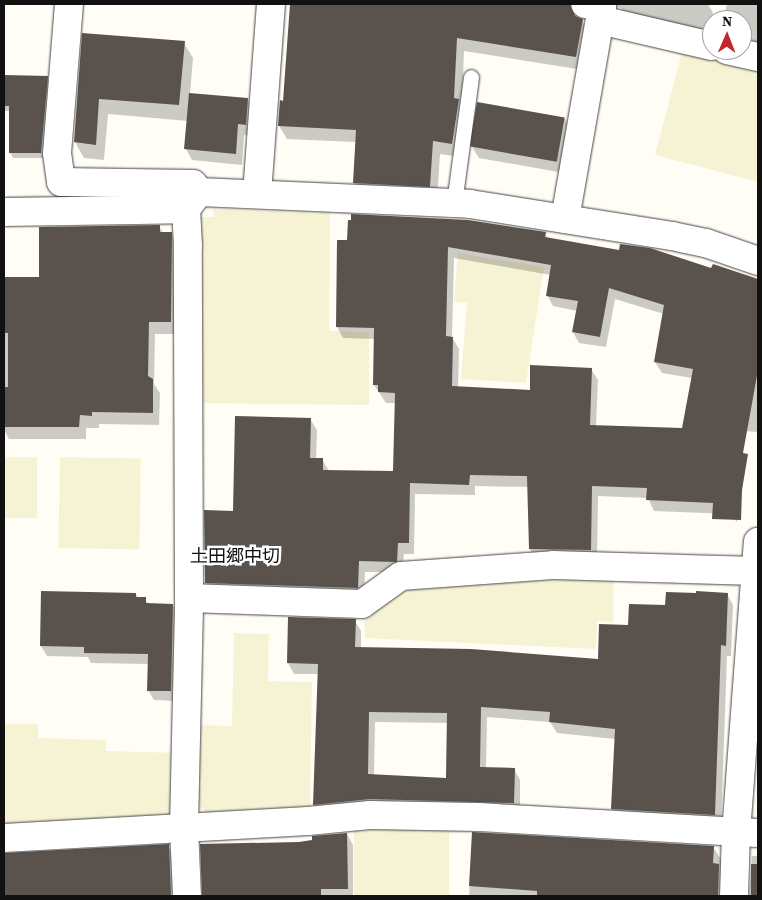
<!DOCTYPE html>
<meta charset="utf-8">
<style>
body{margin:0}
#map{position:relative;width:762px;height:900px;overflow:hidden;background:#fffdf5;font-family:"Source Serif 4","Noto Sans JP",serif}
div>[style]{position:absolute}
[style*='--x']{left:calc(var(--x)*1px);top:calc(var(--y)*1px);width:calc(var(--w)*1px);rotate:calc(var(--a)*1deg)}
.farmland>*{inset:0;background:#f6f3d4;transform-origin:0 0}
.shadow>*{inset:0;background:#0003}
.building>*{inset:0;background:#5a524d;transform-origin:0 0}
.roads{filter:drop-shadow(0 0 1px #444) drop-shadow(0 0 1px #444)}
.service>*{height:15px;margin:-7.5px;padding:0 7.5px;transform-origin:7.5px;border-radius:7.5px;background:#fff}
.minor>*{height:28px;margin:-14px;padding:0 14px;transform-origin:14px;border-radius:14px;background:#fff}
span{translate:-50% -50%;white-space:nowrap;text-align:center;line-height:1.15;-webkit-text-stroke:5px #fff;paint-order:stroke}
.quarter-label{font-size:18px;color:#111}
.frame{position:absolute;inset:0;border:5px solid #111;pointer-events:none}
.north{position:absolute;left:702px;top:10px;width:50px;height:50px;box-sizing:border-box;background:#fff;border:1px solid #a0a0a0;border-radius:50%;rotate:1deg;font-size:14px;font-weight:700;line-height:20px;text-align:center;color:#111}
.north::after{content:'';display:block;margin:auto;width:18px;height:22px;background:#c4262e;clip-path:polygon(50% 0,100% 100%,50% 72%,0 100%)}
</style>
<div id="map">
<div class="farmland">
<i style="clip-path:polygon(683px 48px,758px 66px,758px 182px,655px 155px)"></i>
<i style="clip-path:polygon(213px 209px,330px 213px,329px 331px,369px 332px,369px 405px,201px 403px,201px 217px,214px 217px)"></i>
<i style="clip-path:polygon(458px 253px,544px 267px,526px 383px,461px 379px,467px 303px,454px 302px)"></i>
<i style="left:4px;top:457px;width:33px;height:61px"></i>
<i style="left:60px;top:457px;width:81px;height:91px;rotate:1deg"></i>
<i style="clip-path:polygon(614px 577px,613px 622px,597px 621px,596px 649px,365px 638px,364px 612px,405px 584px)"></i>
<i style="clip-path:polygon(234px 633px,269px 634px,268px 681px,312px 682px,310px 810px,206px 812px,197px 804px,198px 725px,232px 726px)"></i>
<i style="clip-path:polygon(4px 724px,38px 724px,38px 738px,106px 740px,106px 751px,179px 753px,177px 811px,169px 820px,4px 827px)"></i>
<i style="left:354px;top:827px;width:95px;height:68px"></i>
</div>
<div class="shadow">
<i style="clip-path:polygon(291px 4px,494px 4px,506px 17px,510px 4px,586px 4px,581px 7px,577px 18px,582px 20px,589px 34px,583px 70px,464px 51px,460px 157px,440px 154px,437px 200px,362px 196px,354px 183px,356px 142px,287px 139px,279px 126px,284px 102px)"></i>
<i style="clip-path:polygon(604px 4px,708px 4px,713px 13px,708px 36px,626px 18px,621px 8px)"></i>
<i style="clip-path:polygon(727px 4px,758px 4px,758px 52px,742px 49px,742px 20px,723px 20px)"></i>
<i style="clip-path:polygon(83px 35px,184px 43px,193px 58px,190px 94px,248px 99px,254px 110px,252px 135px,244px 135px,242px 165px,192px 160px,186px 149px,188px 121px,108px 114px,104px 160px,84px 158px,75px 142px)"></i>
<i style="clip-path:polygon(4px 76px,47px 77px,50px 83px,44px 158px,13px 158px,10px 152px,11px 111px,4px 111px)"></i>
<i style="clip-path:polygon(565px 119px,571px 130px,564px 173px,479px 158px,472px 147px)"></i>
<i style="clip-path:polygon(159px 226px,163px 233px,171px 233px,178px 246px,178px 334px,155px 334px,154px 384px,160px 393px,159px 425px,99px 424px,99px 428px,86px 428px,86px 439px,9px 439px,4px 430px,4px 278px,40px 278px)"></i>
<i style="clip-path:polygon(evenodd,545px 233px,548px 239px,712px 270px,714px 266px,758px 280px,758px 432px,741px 431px,737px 522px,729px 514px,654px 511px,648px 498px,598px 496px,597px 561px,536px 560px,530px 549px,529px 487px,475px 486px,475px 495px,415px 494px,414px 554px,404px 554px,402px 572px,365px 572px,364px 598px,212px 594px,206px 583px,234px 512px,310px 419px,317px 430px,316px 459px,322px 459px,329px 471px,395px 472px,396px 403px,386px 403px,374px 385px,375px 339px,343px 338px,337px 327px,338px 241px,545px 233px,454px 258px,551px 275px,547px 295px,553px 306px,577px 311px,573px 332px,579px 343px,606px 347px,615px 299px,664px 314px,655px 362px,662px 373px,692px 378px,683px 430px,596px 426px,598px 380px,591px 369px,531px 391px,458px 388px,459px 349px,452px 337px,454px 258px)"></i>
<i style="clip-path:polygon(136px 594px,138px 599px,145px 599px,149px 605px,173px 605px,178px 615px,177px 701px,154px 700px,148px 690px,149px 664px,91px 663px,88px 657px,47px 656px,41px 646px)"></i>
<i style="clip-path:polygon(evenodd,727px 594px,733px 605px,731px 656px,727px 656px,721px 825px,618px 819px,612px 809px,615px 739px,557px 733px,550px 722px,487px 717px,486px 768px,514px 769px,520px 780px,520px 814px,320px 815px,314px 804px,319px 674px,294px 674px,288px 663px,355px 621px,361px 631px,361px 649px,599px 660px,630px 627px,666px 606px,727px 594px,375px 722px,449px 723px,448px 779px,374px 775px,375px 722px)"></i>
<i style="clip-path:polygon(347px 834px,353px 845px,353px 896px,204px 896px,202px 845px,299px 843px)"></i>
<i style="clip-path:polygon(473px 834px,713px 847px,726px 867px,727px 896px,469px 896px)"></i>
<i style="clip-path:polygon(168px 846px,174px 856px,176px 896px,4px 896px,4px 854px)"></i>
<i style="clip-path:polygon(752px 856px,758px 856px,758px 896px,749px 896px)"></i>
</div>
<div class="building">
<i style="clip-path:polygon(290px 4px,570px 4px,575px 16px,583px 19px,576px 57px,457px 38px,454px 98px,459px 99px,452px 144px,433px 141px,430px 187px,353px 183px,356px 130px,278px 126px,280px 100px,283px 101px)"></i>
<i style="clip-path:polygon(82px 33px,185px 41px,179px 105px,99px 99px,96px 145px,74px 142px)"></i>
<i style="clip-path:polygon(4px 75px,48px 76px,41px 153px,9px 153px,9px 106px,4px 106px)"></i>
<i style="clip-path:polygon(189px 93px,248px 98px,246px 125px,238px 124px,236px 154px,184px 149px)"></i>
<i style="left:477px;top:102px;width:89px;height:45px;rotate:10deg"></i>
<i style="clip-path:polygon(evenodd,351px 214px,468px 220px,546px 232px,545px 237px,619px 250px,620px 244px,650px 248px,711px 268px,713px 264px,758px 279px,758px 370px,743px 453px,748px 454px,742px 490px,741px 520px,712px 519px,713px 503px,646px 500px,647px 488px,592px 486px,591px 550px,529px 549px,527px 476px,470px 475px,469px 485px,410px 483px,409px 543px,398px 543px,397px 562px,359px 561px,358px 588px,205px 583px,204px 510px,233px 511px,235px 416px,311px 418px,310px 458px,323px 458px,323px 470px,393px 471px,395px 393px,378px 392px,378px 385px,373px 385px,374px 328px,336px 327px,337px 240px,347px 240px,348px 220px,351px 220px,351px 214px,448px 247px,551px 265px,546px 296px,578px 301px,572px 332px,600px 337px,609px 288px,664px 305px,654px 362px,693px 369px,682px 428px,590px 425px,592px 368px,530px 365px,530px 390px,452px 386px,453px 337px,446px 336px,448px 247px)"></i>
<i style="clip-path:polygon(160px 225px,160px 232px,172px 232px,171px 322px,149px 322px,148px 376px,153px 379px,153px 413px,92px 412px,92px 416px,80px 415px,79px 427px,4px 427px,4px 387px,8px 387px,8px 333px,4px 333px,4px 277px,39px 277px,39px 227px)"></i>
<i style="clip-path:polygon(41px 591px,136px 593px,136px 597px,146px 597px,146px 603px,173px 604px,171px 691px,147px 691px,148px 654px,84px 653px,84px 647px,40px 646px)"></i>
<i style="clip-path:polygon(evenodd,696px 591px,728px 593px,726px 646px,721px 645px,715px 815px,611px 809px,615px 729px,549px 722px,550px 712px,481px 707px,480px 767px,515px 768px,514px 803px,370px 799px,313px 805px,318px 664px,287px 663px,288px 617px,356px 619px,355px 647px,471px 649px,598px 659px,599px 624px,628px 625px,629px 604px,665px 605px,666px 592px,696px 593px,696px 591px,369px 712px,447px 713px,446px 778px,368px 774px,369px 712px)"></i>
<i style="clip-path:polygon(472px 832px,714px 846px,713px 863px,719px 864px,718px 896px,537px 896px,537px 891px,469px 886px)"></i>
<i style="clip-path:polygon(347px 833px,348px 889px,321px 889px,321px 895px,202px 896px,200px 844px,299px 842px,312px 840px,312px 836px)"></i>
<i style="clip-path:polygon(169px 844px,171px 896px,4px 896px,4px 853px)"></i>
<i style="left:751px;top:864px;width:7px;height:32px"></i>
</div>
<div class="roads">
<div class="service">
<i style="--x:454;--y:203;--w:127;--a:-82.3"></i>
</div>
<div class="minor">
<i style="--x:69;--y:4;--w:149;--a:94.6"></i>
<i style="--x:57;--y:153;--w:29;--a:82"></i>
<i style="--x:61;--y:182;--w:132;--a:0.9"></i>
<i style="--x:193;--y:184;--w:10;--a:53"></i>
<i style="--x:600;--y:20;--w:115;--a:13.1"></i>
<i style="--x:727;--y:50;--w:32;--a:13"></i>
<i style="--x:257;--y:194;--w:191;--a:-85.8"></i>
<i style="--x:4;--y:212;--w:182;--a:-0.9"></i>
<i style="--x:565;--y:219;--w:215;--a:-80.1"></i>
<i style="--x:602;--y:7;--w:17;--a:-170"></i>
<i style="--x:189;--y:598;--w:173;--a:2"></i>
<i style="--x:362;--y:604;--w:48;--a:-35.7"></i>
<i style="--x:401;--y:576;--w:152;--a:-4.1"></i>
<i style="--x:553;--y:565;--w:205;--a:1.7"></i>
<i style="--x:4;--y:838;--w:304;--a:-3.2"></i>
<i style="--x:308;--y:821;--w:62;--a:-5.5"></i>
<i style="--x:370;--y:815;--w:109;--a:1.1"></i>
<i style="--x:479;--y:817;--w:279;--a:3.3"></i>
<i style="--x:187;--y:896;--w:69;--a:-92.5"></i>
<i style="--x:184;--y:827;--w:229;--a:-88.7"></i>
<i style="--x:189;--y:598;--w:352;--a:-90.2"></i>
<i style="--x:188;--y:246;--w:37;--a:-93"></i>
<i style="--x:186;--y:209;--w:21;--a:-53"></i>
<i style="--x:199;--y:192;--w:271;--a:2.5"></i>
<i style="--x:470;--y:204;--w:205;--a:9"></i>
<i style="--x:672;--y:236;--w:35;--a:12"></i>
<i style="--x:706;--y:243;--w:55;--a:19.1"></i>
<i style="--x:734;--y:896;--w:63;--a:-88.2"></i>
<i style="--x:736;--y:833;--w:292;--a:-85.7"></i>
</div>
</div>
<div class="quarter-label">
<span style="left:235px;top:556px">土田郷中切</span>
</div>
<div class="frame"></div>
<div class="north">N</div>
</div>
